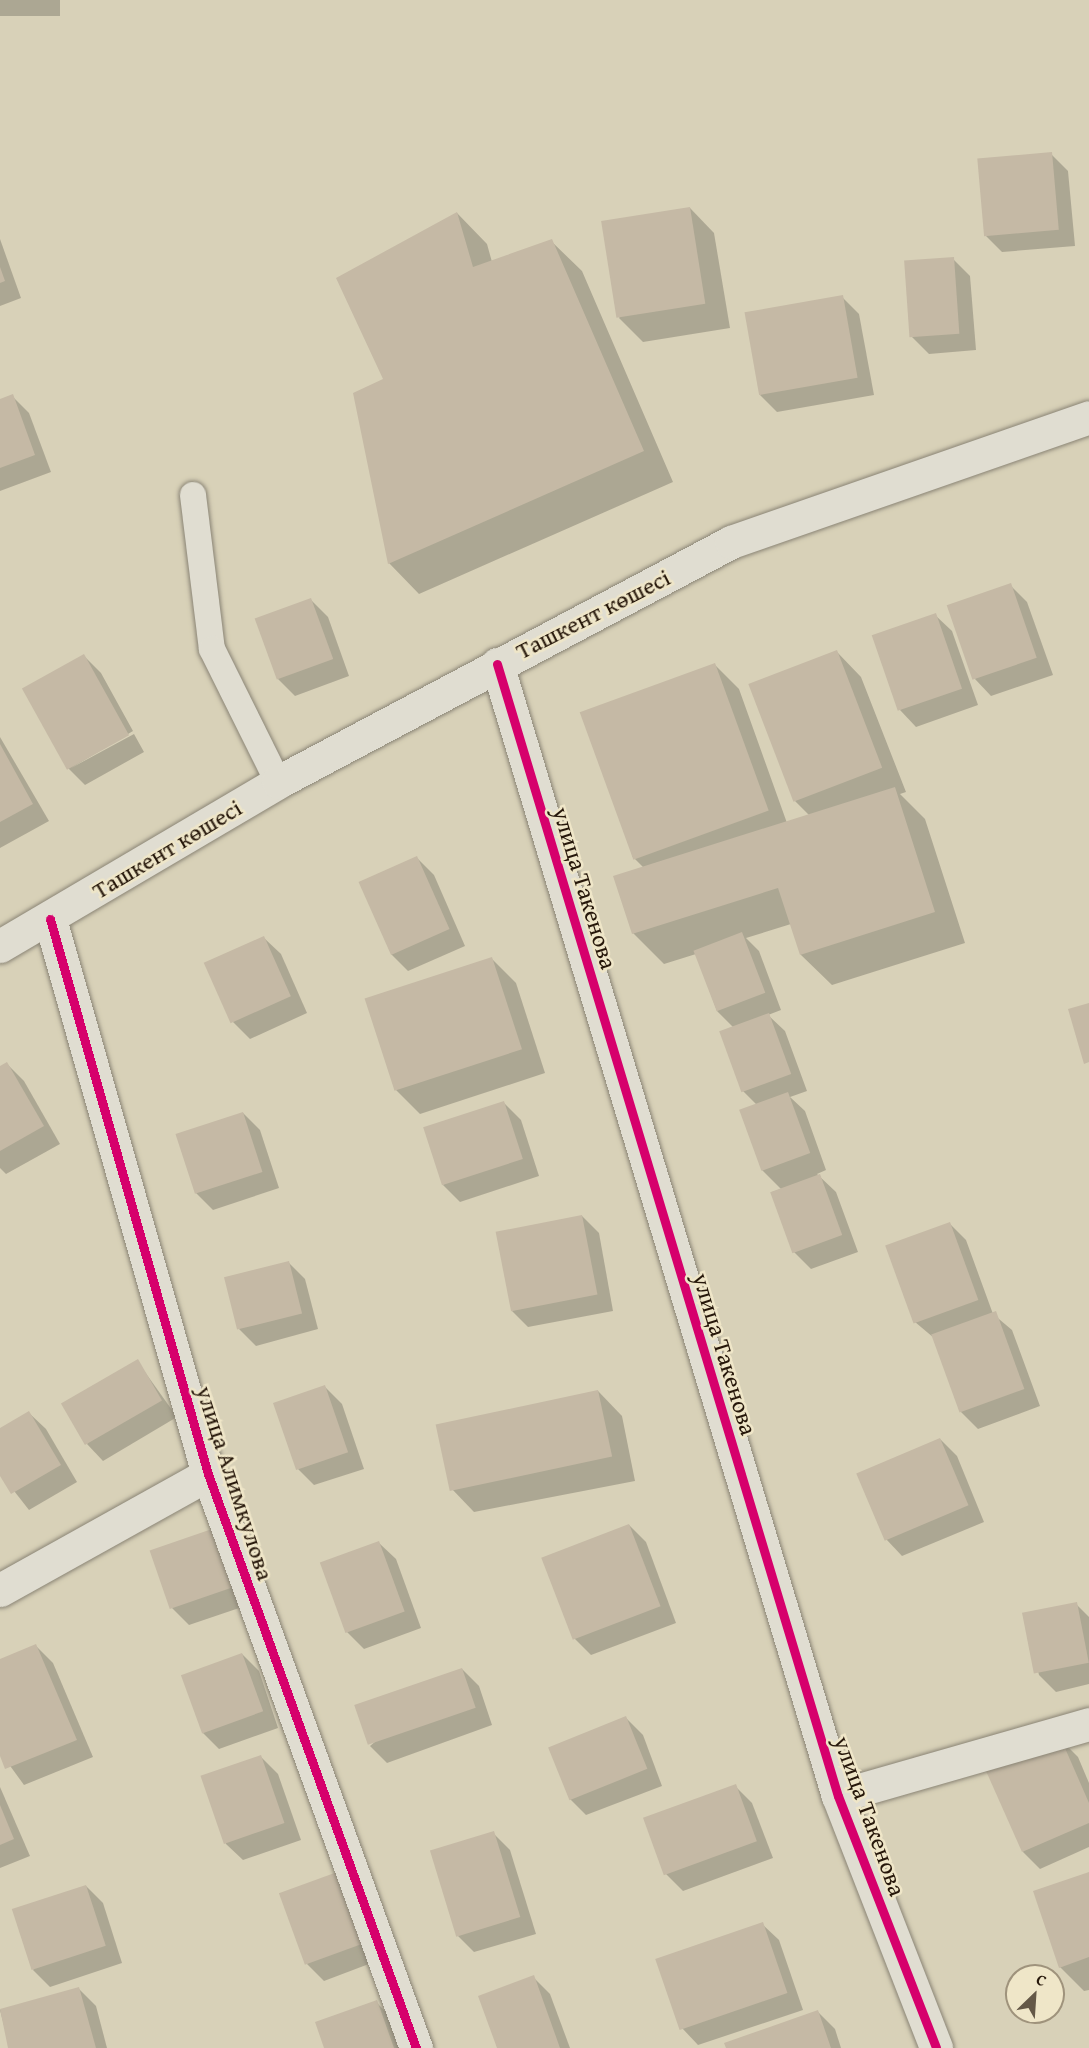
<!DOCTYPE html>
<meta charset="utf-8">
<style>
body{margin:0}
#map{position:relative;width:1089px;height:2048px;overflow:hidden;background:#d8d1b8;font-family:"Gentium Book Plus",serif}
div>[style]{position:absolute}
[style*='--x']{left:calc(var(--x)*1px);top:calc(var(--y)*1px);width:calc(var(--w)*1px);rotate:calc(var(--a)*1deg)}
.shadow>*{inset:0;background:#0003;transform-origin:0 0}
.building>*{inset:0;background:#c5b9a5;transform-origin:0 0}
.roads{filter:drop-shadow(0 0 2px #8a8475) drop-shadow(0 0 2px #8a8475)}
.lane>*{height:26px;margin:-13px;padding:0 13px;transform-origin:13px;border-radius:13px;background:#e0ddd1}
.street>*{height:33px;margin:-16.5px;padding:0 16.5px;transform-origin:16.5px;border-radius:16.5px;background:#e0ddd1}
.secondary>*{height:33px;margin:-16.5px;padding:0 16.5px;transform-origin:16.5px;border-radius:16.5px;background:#e0ddd1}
.cycleway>*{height:9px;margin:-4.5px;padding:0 4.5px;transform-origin:4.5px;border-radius:4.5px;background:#d6006c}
span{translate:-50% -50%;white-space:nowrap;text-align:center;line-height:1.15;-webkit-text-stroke:5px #efe6c8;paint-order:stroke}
.street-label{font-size:24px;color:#26170a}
.north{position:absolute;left:1005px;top:1964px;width:60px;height:60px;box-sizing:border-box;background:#efe6c8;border:2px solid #9f937c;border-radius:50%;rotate:25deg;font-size:16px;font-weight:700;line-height:24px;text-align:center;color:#26170a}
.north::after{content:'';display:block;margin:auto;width:21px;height:27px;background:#645847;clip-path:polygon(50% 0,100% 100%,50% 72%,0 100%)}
</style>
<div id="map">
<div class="shadow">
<i style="left:0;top:0;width:60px;height:16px"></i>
<i style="clip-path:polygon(1051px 154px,1068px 171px,1075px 246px,1002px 252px,985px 235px)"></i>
<i style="clip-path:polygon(690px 208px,714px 233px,730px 328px,643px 342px,619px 318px)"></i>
<i style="clip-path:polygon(457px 213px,487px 244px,492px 262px,551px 241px,582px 271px,673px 482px,419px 594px,389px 563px,384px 380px)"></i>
<i style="clip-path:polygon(0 239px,21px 298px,0 306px)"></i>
<i style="clip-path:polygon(953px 259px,970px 276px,976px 350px,929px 354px,912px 337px)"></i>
<i style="clip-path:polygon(842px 297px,859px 314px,874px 395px,777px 412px,760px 395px)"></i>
<i style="clip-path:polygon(12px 396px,29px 413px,51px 472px,0 491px,0 400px)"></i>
<i style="clip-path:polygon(1010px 585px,1027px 602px,1053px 675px,991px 696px,975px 679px)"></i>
<i style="clip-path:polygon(311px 600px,328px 617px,349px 676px,295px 696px,278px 679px,257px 619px)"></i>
<i style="clip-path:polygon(935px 615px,952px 631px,978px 705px,916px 727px,900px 710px)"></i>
<i style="clip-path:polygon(837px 652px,861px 677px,906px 792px,900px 794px,925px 819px,965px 943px,832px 985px,801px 955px,791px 924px,746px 938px,759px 951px,781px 1010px,768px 1015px,785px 1031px,807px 1091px,790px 1097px,805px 1111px,826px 1170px,817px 1174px,836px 1192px,858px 1252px,811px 1269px,794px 1252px,772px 1192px,781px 1189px,762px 1170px,757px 1105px,743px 1091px,733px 1027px,717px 1011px,696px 954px,664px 964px,633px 933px,644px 868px,632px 856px,715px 665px,739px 689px,787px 823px,810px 816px,795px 801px)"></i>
<i style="clip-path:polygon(84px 656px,101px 673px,133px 731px,71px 768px,134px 734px,144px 752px,85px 785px,68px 768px)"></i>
<i style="clip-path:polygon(0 737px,49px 821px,0 848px)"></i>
<i style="clip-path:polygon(417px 858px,434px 875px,465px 946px,408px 971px,391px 954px)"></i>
<i style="clip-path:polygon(264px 938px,281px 954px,307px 1013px,250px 1039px,233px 1022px)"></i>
<i style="clip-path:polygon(491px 958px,516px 983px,545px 1073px,420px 1114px,395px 1089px)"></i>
<i style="clip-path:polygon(7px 1064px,24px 1081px,60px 1144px,6px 1174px,0 1168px,0 1067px)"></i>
<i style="clip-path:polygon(504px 1103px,521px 1120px,539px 1176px,460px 1202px,443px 1185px)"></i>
<i style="clip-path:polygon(243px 1113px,260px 1130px,279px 1188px,213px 1210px,196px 1193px)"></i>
<i style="clip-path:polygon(582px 1216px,599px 1233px,613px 1311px,528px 1327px,511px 1310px)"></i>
<i style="clip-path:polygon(949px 1223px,966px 1240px,993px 1314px,1012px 1330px,1040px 1406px,978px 1429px,961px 1412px,934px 1338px,915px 1322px)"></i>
<i style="clip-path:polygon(288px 1262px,305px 1279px,318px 1329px,256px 1346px,239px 1329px)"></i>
<i style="clip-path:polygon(137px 1361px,177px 1417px,103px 1461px,87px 1444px)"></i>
<i style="clip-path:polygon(325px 1387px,342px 1404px,364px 1469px,314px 1485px,297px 1468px)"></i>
<i style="clip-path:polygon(598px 1391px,622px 1416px,635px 1481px,474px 1512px,450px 1487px)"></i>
<i style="clip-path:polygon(29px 1413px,46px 1429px,77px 1482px,29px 1510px,0 1473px,0 1430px)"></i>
<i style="clip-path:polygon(940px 1439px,957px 1456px,984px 1522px,902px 1556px,886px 1539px)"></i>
<i style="clip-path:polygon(629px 1525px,646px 1542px,676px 1623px,591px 1655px,574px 1638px)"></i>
<i style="clip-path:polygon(211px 1531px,248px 1605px,189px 1625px,172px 1608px)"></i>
<i style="clip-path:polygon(379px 1543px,396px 1559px,421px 1628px,364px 1649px,347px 1632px)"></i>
<i style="clip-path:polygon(1076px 1604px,1089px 1617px,1089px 1684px,1056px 1692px,1039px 1675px,1024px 1616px)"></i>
<i style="clip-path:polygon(36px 1646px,53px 1663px,93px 1757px,24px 1785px,0 1752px,0 1661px)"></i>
<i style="clip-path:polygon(242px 1654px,259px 1671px,278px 1728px,219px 1749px,202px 1732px)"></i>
<i style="clip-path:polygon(462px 1669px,479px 1686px,492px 1725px,387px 1763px,370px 1746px)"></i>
<i style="clip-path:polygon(626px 1718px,643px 1735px,662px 1786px,586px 1815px,569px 1798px)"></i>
<i style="clip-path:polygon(1061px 1740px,1078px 1757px,1089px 1783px,1089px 1847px,1040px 1869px,1023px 1852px)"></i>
<i style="clip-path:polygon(261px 1757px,278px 1774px,301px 1840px,243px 1860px,226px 1844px,203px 1777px)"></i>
<i style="clip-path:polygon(735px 1786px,752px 1803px,773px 1858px,683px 1891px,666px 1874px)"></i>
<i style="clip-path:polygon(0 1787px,30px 1856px,0 1868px)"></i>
<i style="clip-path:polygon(493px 1833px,510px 1850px,536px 1934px,474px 1952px,457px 1935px)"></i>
<i style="clip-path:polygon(339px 1872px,382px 1959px,324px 1981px,307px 1964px)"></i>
<i style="clip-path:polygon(1089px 1873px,1089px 1990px,1084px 1991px,1060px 1967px)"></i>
<i style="clip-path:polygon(86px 1886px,103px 1903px,122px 1963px,50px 1987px,33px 1970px)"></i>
<i style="clip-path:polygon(762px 1924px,779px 1940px,803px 2010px,698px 2045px,682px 2028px)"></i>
<i style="clip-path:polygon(533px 1977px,550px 1994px,570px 2048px,498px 2048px)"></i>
<i style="clip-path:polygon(79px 1989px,96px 2006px,107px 2048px,10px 2048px,0 2010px)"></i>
<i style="clip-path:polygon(376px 2002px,393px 2019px,404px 2048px,326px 2048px)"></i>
<i style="clip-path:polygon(818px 2012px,835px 2029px,841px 2048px,728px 2048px)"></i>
</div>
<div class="building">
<i style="left:1052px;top:152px;width:78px;height:75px;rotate:85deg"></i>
<i style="left:690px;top:207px;width:98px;height:90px;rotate:81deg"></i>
<i style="clip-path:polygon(457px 212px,473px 267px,552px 239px,644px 451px,388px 564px,353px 393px,383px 379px,336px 278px)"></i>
<i style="left:954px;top:257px;width:77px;height:50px;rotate:86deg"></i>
<i style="clip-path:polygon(0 267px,5px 281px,0 283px)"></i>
<i style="left:843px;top:295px;width:84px;height:100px;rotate:80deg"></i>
<i style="clip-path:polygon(13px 394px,35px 455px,0 468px,0 399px)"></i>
<i style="left:1011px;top:583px;width:79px;height:68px;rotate:71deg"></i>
<i style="left:311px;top:598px;width:65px;height:60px;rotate:70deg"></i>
<i style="left:936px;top:613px;width:80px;height:68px;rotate:71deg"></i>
<i style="left:837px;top:650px;width:126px;height:95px;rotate:69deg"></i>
<i style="left:84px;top:654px;width:93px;height:71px;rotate:61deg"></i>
<i style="left:715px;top:663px;width:157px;height:144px;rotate:70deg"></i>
<i style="clip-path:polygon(0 744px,33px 804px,0 822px)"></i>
<i style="clip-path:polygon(895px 787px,935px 912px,800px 955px,778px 888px,632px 934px,613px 876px)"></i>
<i style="left:417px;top:856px;width:80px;height:64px;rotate:66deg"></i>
<i style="left:742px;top:932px;width:65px;height:52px;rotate:69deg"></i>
<i style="left:264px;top:936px;width:66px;height:66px;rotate:66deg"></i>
<i style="left:492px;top:957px;width:97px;height:134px;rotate:72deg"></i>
<i style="clip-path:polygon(1089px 1003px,1089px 1062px,1084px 1064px,1068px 1009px)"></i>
<i style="left:769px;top:1013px;width:65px;height:53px;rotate:70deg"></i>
<i style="clip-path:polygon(7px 1062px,44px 1126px,0 1151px,0 1066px)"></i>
<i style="left:788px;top:1092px;width:65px;height:52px;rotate:70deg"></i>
<i style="left:504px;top:1101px;width:61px;height:85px;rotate:72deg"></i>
<i style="left:243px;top:1112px;width:63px;height:71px;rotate:72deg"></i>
<i style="left:820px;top:1174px;width:65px;height:53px;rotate:70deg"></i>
<i style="left:582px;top:1215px;width:81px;height:88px;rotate:79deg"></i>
<i style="left:950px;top:1222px;width:83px;height:69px;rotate:70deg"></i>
<i style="left:289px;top:1261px;width:54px;height:67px;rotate:76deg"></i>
<i style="left:996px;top:1311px;width:83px;height:69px;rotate:70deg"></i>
<i style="left:138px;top:1359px;width:48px;height:89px;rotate:60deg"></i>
<i style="left:325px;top:1385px;width:71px;height:55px;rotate:71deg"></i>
<i style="left:598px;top:1390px;width:68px;height:166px;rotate:78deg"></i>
<i style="clip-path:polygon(29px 1411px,61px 1465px,11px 1494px,0 1476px,0 1428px)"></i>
<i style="left:940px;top:1438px;width:73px;height:91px;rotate:67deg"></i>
<i style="left:629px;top:1524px;width:88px;height:94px;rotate:69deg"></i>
<i style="left:212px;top:1529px;width:62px;height:66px;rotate:71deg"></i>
<i style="left:379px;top:1541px;width:75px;height:63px;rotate:70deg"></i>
<i style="left:1077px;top:1602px;width:62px;height:56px;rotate:79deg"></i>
<i style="clip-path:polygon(36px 1644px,77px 1740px,5px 1769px,0 1756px,0 1659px)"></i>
<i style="left:242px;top:1653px;width:62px;height:65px;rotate:70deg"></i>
<i style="left:462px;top:1668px;width:42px;height:114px;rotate:71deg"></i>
<i style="left:626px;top:1716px;width:57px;height:84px;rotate:68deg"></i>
<i style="clip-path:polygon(1061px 1739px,1089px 1803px,1089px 1823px,1022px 1852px,986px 1771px)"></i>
<i style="left:261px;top:1755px;width:72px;height:64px;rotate:71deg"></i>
<i style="left:736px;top:1784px;width:61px;height:99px;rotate:70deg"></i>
<i style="clip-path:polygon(0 1805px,14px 1839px,0 1845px)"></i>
<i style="left:494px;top:1831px;width:90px;height:67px;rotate:73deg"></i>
<i style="left:340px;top:1871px;width:76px;height:65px;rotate:70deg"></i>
<i style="clip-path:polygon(1089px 1872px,1089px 1957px,1059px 1968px,1033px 1891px)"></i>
<i style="left:86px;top:1885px;width:64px;height:78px;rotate:72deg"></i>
<i style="left:763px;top:1922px;width:75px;height:114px;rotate:71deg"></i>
<i style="clip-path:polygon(534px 1975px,560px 2048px,497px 2048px,478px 1996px)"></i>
<i style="clip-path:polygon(79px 1987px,96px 2048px,8px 2048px,0 2009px)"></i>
<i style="clip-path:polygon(377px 2000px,394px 2048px,324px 2048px,315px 2022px)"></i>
<i style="clip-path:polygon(818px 2010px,831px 2048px,726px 2048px,724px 2043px)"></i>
</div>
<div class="roads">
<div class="lane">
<i style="--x:193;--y:495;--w:155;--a:83"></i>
<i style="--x:212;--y:649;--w:148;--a:63.6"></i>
</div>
<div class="street">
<i style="--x:497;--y:664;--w:1182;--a:73.24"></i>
<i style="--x:838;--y:1796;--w:270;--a:68.7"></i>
<i style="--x:50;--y:919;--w:577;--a:74.11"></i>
<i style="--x:208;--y:1474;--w:611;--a:70.08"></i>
<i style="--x:0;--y:1590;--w:238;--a:-29.1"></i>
<i style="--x:838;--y:1796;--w:261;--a:-16"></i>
</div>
<div class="secondary">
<i style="--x:0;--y:946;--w:323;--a:-30.5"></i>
<i style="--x:278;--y:782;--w:513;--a:-27.91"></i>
<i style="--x:731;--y:542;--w:379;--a:-19.2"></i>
</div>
</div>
<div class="cycleway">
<i style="--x:497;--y:664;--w:1182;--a:73.24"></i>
<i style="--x:838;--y:1796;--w:270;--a:68.7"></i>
<i style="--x:50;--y:919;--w:577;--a:74.11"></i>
<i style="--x:208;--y:1474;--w:611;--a:70.08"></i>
</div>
<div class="street-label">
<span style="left:593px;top:614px;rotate:-27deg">Ташкент көшесі</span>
<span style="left:167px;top:849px;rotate:-31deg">Ташкент көшесі</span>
<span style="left:585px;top:888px;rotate:73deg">улица Такенова</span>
<span style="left:725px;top:1354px;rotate:73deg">улица Такенова</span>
<span style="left:235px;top:1483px;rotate:72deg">улица Алимкулова</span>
<span style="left:870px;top:1816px;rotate:70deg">улица Такенова</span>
</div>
<div class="north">С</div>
</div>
